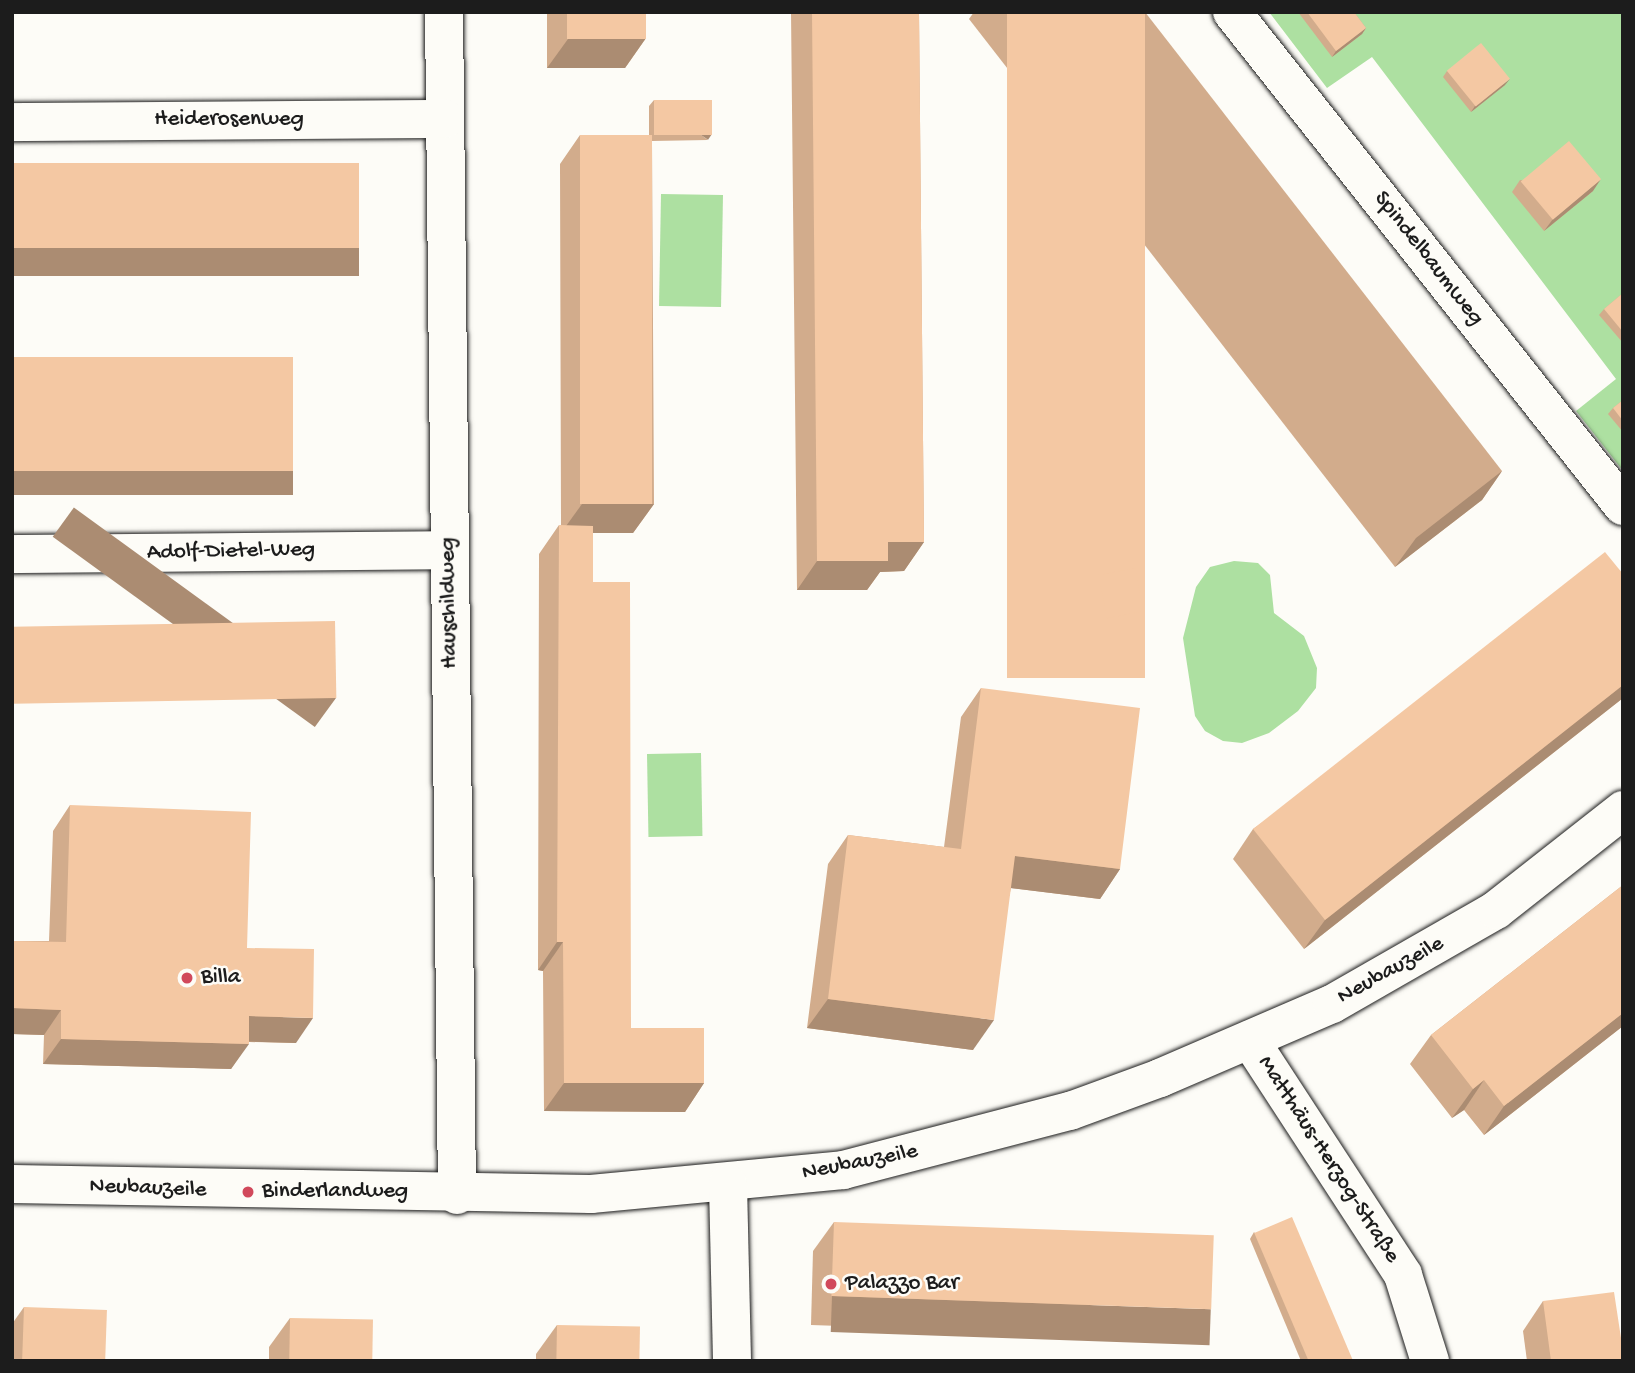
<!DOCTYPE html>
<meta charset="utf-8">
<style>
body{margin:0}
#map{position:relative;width:1635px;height:1373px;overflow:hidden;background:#fdfcf7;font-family:"Gochi Hand",sans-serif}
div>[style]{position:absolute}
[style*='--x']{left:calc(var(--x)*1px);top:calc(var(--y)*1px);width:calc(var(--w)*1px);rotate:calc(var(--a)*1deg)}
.green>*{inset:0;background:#ade0a1;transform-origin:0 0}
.roads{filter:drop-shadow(0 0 2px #1c1c1c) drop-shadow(0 0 2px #1c1c1c)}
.minor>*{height:38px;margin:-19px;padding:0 19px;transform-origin:19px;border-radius:19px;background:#fdfcf7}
.wall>*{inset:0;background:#d2ac8c}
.shaded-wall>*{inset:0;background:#ab8c72;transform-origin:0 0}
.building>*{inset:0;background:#f4c8a3;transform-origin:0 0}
.dots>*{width:19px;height:19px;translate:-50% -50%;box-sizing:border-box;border:4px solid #fdfcf7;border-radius:50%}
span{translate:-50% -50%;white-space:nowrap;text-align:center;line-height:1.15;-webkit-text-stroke:5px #fdfcf7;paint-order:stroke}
.street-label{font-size:23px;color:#1c1c1c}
.poi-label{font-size:23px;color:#1c1c1c}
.left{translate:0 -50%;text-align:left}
.frame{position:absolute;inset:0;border:14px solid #1c1c1c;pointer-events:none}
</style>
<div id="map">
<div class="green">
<i style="clip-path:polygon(1269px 12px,1623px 12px,1623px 471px,1576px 411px,1616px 379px,1372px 57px,1327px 88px)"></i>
<i style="left:661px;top:194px;width:62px;height:112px;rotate:1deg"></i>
<i style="clip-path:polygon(1234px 561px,1258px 563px,1270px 575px,1274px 613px,1304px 636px,1317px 668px,1316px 688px,1298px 711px,1269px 733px,1242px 743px,1223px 741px,1205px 731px,1195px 716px,1183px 638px,1196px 587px,1210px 567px)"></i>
<i style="left:701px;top:753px;width:83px;height:54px;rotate:89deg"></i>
</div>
<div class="roads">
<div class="minor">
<i style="--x:444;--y:12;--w:1183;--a:89.37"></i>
<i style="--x:1232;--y:12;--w:630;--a:51.64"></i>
<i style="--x:12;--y:122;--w:433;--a:-0.4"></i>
<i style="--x:12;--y:554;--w:438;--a:-0.5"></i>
<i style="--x:1250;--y:1040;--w:280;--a:56.9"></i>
<i style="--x:1403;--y:1275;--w:90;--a:72.6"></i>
<i style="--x:12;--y:1184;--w:579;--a:0.99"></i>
<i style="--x:591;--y:1194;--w:253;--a:-5.4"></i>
<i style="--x:843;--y:1170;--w:235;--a:-14.6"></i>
<i style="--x:1070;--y:1111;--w:96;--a:-20.1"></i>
<i style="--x:1160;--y:1078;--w:187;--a:-23.3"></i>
<i style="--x:1332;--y:1004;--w:189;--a:-29.8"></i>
<i style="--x:1496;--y:910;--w:162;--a:-38.2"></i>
<i style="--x:728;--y:1184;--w:177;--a:88.7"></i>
</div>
</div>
<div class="wall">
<i style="clip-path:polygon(547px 12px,646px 12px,646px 38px,625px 68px,547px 68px)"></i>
<i style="clip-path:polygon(791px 12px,919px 12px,924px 542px,904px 571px,880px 572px,867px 590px,797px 590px)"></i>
<i style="clip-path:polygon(974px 12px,1145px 12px,1502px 471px,1482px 500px,1395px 567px,969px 19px)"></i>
<i style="clip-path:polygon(1298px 12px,1354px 12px,1366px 28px,1362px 34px,1332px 57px)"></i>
<i style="clip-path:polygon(1447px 71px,1505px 85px,1471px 112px,1443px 77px)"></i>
<i style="clip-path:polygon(654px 100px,708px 140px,652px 141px,654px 504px,633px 533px,593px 533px,593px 582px,631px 1028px,704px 1083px,685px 1112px,544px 1111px,543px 971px,538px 970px,539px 554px,559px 525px,561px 525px,560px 164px,580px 135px,649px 135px,649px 106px)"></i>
<i style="clip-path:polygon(1520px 180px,1593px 191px,1544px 231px,1512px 192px)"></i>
<i style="clip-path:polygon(1623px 293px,1623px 343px,1599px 315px,1604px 309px)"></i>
<i style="clip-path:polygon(1623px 400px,1623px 432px,1608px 414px,1613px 408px)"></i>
<i style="clip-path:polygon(1623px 574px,1623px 698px,1304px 949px,1233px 859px,1253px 829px)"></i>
<i style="clip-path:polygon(1099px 575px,1139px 618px,1103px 625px,1095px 581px)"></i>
<i style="clip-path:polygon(981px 688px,1120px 869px,1100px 899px,1011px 888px,973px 1050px,807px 1028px,828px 864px,848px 835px,944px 847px,961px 717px)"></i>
<i style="clip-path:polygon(70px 805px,247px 948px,296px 1043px,249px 1042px,231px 1069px,43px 1064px,44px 1035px,12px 1034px,12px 941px,49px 941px,53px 831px)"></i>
<i style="clip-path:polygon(1623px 885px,1623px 1026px,1484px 1135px,1464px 1110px,1452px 1118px,1410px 1064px,1431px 1035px)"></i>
<i style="clip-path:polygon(834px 1222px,1191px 1338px,811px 1325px,813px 1251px)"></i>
<i style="clip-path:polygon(1254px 1232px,1352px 1361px,1301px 1361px,1250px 1239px)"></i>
<i style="clip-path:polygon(1543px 1301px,1621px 1338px,1623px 1361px,1527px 1361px,1523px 1331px)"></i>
<i style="clip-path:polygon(24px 1307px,106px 1361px,12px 1361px,12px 1324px)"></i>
<i style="clip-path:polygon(290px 1318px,372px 1361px,269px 1361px,269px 1347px)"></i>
<i style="clip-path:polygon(557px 1325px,640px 1361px,536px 1361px,536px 1354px)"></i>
</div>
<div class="shaded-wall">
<i style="clip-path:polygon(1366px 28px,1362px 34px,1332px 57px,1336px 51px)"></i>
<i style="clip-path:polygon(646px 38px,625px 68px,547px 68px,568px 39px)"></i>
<i style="clip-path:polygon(1510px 79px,1505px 85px,1471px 112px,1475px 106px)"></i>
<i style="left:712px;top:134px;width:7px;height:58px;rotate:124deg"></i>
<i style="clip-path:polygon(1601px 179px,1593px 191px,1544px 231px,1553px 219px)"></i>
<i style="left:12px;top:248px;width:347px;height:28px"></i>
<i style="left:12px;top:471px;width:281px;height:24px"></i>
<i style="clip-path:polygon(1502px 471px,1482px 500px,1395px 567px,1416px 538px)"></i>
<i style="clip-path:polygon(582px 504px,654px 504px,633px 533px,561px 533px)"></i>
<i style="clip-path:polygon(888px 542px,924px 542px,904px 571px,880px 572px,867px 590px,797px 590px,817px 561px)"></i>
<i style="clip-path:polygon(1143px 611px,1139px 618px,1103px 625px,1107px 619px)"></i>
<i style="clip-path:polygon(1623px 685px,1623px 698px,1304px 949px,1325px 920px)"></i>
<i style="left:336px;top:698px;width:36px;height:324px;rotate:126deg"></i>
<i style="clip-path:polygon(1015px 856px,1120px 869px,1100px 899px,994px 886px)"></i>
<i style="clip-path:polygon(557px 942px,563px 942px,543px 971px,538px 970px)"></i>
<i style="clip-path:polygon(828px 999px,994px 1020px,973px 1050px,807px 1028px)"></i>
<i style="clip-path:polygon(12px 1008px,61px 1010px,44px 1035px,12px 1034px)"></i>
<i style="clip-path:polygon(1623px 1013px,1623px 1026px,1484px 1135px,1504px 1106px)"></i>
<i style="clip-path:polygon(249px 1016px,313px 1018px,296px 1043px,232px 1041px)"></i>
<i style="clip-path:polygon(61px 1039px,249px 1044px,231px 1069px,43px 1064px)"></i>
<i style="clip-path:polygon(1484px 1080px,1464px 1110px,1452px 1118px,1473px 1089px)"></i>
<i style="clip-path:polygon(564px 1083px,704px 1083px,685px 1112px,544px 1111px)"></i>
<i style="left:832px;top:1296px;width:379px;height:36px;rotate:2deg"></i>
</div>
<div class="building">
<i style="left:567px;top:12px;width:79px;height:27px"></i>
<i style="clip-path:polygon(812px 12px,919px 12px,924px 542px,888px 542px,888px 561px,817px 561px)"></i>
<i style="left:1007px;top:12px;width:138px;height:666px"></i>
<i style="clip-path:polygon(1307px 12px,1354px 12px,1366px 28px,1336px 51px)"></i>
<i style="left:1481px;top:43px;width:46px;height:44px;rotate:51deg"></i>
<i style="left:654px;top:100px;width:58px;height:35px"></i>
<i style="left:580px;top:135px;width:72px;height:369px"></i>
<i style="left:1569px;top:141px;width:50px;height:63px;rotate:50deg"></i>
<i style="left:12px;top:163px;width:347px;height:85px"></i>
<i style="clip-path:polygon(1623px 293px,1623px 332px,1604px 309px)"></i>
<i style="left:12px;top:357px;width:281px;height:114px"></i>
<i style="clip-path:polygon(1623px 400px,1623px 421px,1613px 408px)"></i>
<i style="clip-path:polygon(559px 525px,593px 526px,593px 582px,630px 582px,631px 1028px,704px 1028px,704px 1083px,564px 1083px,563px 942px,557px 942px)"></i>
<i style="clip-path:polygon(1605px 552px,1623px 574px,1623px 685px,1325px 920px,1253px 829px)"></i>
<i style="left:1135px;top:568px;width:44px;height:37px;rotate:79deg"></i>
<i style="left:335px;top:621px;width:77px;height:323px;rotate:89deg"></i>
<i style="clip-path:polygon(981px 688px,1140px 708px,1120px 869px,1015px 856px,994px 1020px,828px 999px,848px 835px,961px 849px)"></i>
<i style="clip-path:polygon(70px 805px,251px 812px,247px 948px,314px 949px,313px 1018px,249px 1016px,249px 1044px,61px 1039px,61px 1010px,12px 1008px,12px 941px,66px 942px)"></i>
<i style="clip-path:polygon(1623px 885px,1623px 1013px,1504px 1106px,1484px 1080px,1473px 1089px,1431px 1035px)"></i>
<i style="left:1292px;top:1217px;width:156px;height:41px;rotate:67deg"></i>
<i style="left:834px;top:1222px;width:380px;height:74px;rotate:2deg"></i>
<i style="clip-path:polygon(1614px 1292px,1621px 1338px,1623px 1338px,1623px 1361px,1551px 1361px,1543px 1301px)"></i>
<i style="left:24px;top:1307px;width:83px;height:54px;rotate:2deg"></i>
<i style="left:290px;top:1318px;width:83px;height:43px;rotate:1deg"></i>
<i style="left:557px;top:1325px;width:83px;height:36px;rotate:1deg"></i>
</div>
<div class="dots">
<i style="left:187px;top:978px;background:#d1495b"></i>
<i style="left:248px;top:1192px;background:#d1495b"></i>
<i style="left:831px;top:1284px;background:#d1495b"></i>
</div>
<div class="street-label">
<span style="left:229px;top:120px">Heiderosenweg</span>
<span style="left:1428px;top:259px;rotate:52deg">Spindelbaumweg</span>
<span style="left:231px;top:552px;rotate:-1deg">Adolf-Dietel-Weg</span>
<span style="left:450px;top:603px;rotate:-91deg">Hauschildweg</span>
<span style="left:1391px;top:971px;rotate:-29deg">Neubauzeile</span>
<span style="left:1328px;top:1160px;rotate:57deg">Matthäus-Herzog-Straße</span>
<span style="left:860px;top:1163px;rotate:-11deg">Neubauzeile</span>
<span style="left:148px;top:1189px;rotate:2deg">Neubauzeile</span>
</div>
<div class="poi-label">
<span class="left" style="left:201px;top:978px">Billa</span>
<span class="left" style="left:262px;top:1192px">Binderlandweg</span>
<span class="left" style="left:845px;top:1284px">Palazzo Bar</span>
</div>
<div class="frame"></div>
</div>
